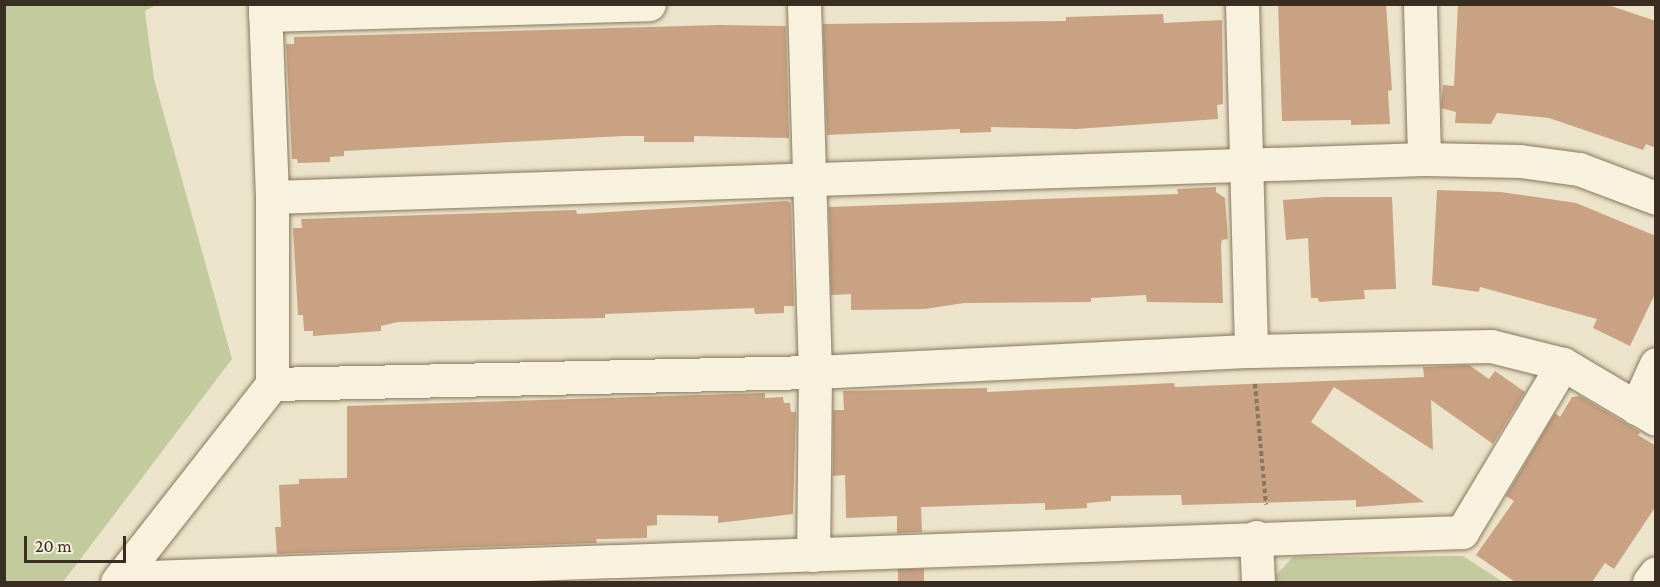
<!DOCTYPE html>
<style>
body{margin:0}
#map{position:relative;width:1660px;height:587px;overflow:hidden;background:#ece4ca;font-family:"Crimson Pro",serif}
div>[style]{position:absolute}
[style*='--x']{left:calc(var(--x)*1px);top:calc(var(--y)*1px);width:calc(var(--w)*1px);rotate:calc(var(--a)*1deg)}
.green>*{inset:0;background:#c3ca9e}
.building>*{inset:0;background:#c8a282;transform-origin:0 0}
.path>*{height:4px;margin-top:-2px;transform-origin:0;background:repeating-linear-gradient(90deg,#88775f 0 4.5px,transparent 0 7.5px)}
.roads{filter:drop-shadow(0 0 2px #88775f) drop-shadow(0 0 2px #88775f)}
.minor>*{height:33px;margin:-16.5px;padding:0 16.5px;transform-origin:16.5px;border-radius:16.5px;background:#f7f1dd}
span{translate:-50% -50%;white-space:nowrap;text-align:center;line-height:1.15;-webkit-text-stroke:4.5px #f4eed9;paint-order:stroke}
.frame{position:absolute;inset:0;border:6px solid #3a2e22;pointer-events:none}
.scale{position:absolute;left:24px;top:536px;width:102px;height:27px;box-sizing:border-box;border:3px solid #3a2e22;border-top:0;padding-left:8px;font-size:18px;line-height:21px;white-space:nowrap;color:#3a2e22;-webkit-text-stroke:4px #f4eed9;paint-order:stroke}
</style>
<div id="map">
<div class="green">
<i style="clip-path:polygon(4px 5px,156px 5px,145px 11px,154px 79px,232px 359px,63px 582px,5px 582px)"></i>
<i style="clip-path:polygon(1463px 556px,1503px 582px,1276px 582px,1276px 575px,1293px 557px)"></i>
</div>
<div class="building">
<i style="clip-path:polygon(1278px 4px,1386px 4px,1392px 90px,1388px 91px,1390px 124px,1351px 125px,1351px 120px,1282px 121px)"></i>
<i style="clip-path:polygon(1458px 4px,1605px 4px,1656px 21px,1656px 148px,1646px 144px,1643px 150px,1549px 118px,1497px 113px,1491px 124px,1455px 123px,1456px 112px,1441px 108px,1443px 85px,1454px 86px)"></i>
<i style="clip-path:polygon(1163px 14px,1164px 23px,1222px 20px,1223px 104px,1217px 105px,1218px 119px,1076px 129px,991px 127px,991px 132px,960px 133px,960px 129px,827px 135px,823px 24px,1066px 21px,1066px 17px)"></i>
<i style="clip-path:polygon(719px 25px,786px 26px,789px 138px,694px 136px,694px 142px,644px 142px,644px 136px,623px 136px,344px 151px,344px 156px,330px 157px,330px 162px,298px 163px,297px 159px,292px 159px,286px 44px,294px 44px,294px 37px)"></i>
<i style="clip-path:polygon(1216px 187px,1216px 192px,1225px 198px,1228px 239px,1222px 240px,1221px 245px,1223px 303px,1147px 302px,1146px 295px,1091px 298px,1091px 302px,964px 303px,925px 309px,851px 310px,851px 294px,831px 295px,829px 207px,1178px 194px,1177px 189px)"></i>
<i style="clip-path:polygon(1437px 190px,1501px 192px,1576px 203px,1656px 236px,1656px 292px,1630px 346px,1593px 328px,1597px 319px,1480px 287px,1479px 292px,1432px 285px)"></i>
<i style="clip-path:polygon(1325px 197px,1392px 197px,1396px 289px,1364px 290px,1365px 299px,1319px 302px,1318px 298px,1311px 298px,1308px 238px,1286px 240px,1283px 200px)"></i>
<i style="clip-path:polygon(787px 201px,791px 203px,794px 306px,784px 306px,784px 313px,755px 314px,754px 308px,605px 314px,605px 318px,398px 322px,381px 326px,381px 331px,313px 336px,313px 331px,304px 331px,303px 315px,298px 315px,293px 228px,302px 228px,301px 219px,576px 210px,577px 214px)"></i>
<i style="clip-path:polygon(1469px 365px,1489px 379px,1495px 371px,1525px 392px,1493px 444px,1431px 400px,1433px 450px,1334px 387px,1311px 422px,1424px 502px,1356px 507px,1356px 500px,1182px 505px,1181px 495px,1111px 496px,1111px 501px,1087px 503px,1087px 508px,1045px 510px,1045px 503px,921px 507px,922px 532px,897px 533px,897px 516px,846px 518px,845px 475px,833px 476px,833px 410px,844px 410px,843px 391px,987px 388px,987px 392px,1174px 383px,1175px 387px,1424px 377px,1423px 367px)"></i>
<i style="clip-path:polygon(765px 393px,765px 398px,783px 397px,784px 403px,790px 403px,791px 412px,796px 412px,793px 514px,718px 523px,718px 516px,657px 515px,657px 525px,647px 526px,647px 538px,596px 539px,597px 543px,277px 554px,275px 527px,281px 527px,279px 485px,299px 484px,299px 479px,347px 478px,347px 406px)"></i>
<i style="clip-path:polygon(1580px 396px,1640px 432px,1638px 435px,1656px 446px,1656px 506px,1614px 569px,1605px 563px,1592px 582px,1515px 582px,1476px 555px,1514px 501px,1506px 496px,1555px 413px,1560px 417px,1572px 397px)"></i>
<i style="left:924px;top:569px;width:13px;height:26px;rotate:90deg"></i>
</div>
<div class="path">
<i style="--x:1255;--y:384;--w:121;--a:84.8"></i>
</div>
<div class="roads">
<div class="minor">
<i style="--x:804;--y:4;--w:368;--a:88.3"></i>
<i style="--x:815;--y:372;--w:183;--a:90.6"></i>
<i style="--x:1242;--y:4;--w:347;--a:88.5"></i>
<i style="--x:1420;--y:4;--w:155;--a:88.5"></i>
<i style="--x:265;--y:15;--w:384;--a:-1.6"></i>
<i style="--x:272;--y:197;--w:1153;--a:-1.89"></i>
<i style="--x:1424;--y:159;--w:96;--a:1.2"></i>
<i style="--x:1520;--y:161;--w:60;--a:7.7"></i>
<i style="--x:1579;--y:169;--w:82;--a:20.6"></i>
<i style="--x:272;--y:384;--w:543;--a:-1.27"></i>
<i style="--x:815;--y:372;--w:437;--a:-2.8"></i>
<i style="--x:1251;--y:351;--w:240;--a:-1.2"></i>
<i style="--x:1491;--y:346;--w:74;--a:14"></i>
<i style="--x:1563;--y:364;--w:108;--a:30.6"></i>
<i style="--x:1636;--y:408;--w:48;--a:-65.6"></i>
<i style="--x:1256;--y:537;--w:45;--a:87.5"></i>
<i style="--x:120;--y:578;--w:1343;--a:-1.96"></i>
<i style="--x:1462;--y:532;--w:196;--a:-59"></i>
<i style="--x:117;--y:582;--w:251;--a:-51.9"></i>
<i style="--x:272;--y:384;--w:187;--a:-90"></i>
<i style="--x:272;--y:197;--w:193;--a:-92.1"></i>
<i style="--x:1649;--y:582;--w:11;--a:-52"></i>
</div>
</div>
<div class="frame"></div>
<div class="scale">20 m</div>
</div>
